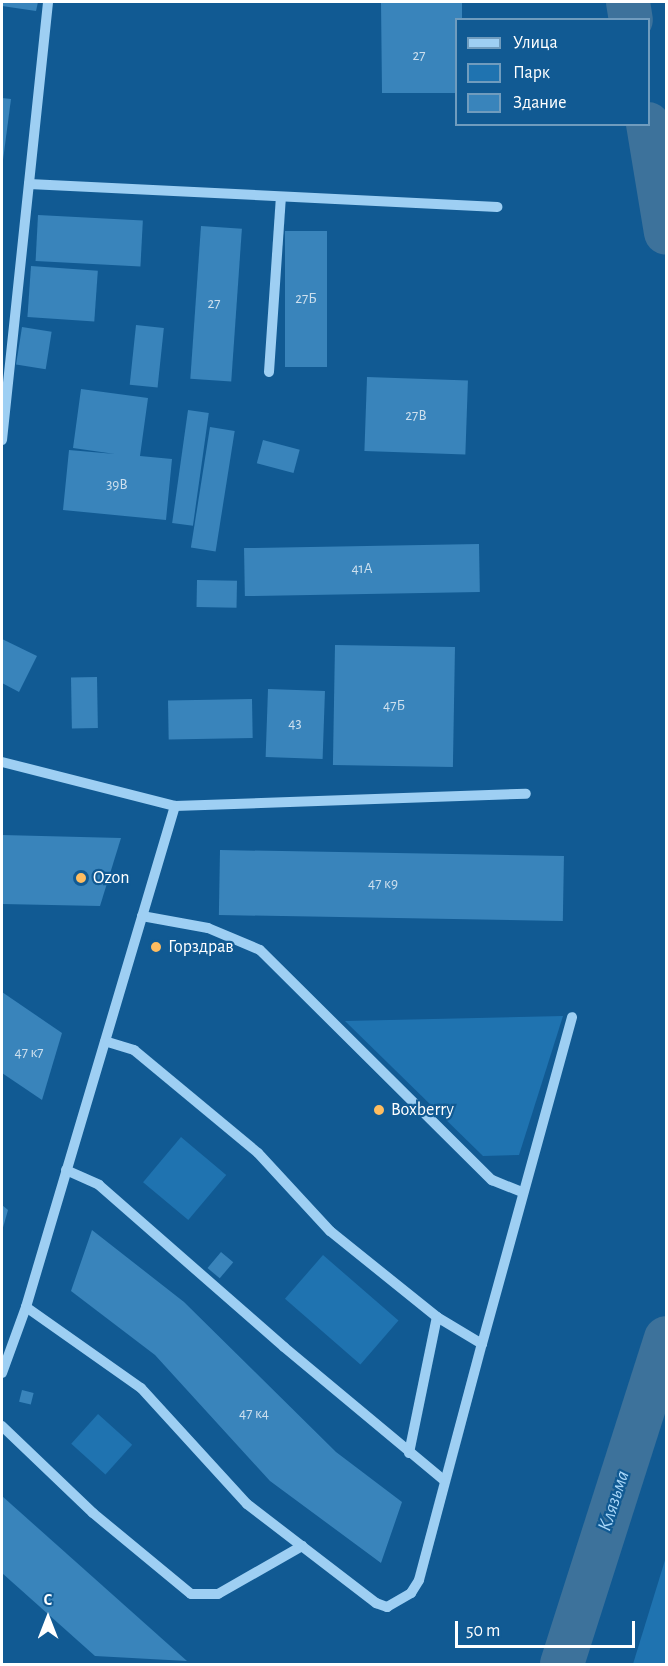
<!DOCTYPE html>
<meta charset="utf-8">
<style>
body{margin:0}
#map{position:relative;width:668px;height:1666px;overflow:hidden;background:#115a93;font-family:"Alegreya Sans",sans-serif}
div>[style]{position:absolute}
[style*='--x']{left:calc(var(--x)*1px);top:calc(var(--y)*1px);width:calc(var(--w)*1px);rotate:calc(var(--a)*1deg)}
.green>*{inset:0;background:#1f73b0;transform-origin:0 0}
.river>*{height:44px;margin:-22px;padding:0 22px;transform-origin:22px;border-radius:22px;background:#3d729b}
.building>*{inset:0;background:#3984bb;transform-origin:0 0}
.minor>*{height:10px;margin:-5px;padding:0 5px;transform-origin:5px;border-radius:5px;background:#9ecff3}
.dots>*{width:16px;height:16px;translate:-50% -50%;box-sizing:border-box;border:3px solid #115a93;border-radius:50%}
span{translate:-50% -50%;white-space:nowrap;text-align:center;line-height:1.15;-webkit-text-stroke:4.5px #115a93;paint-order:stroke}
.number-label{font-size:15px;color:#cee0ee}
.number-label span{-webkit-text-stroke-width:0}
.poi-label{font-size:18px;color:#fff}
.left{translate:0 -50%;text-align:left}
.water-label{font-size:20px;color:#aad8fa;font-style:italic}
.frame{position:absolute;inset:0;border:3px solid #fff;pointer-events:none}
.legend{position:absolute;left:455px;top:18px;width:195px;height:108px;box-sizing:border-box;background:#115a93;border:2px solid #709cbe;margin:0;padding:8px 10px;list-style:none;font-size:18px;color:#fff}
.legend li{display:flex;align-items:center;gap:12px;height:30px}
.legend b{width:30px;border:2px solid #709cbe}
.north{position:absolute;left:18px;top:1588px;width:60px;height:60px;-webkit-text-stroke:4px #115a93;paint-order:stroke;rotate:0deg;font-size:16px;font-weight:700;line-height:24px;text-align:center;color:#fff}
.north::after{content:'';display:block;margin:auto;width:21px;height:27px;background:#fff;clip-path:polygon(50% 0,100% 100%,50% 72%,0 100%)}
.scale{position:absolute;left:455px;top:1621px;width:180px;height:27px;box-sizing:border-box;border:3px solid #fff;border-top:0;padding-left:8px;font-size:18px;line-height:21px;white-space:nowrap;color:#fff;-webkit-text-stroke:4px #115a93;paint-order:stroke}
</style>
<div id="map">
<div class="green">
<i style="clip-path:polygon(563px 1016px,519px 1155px,483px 1156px,345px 1021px)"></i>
<i style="left:181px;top:1137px;width:59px;height:59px;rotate:40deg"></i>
<i style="left:323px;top:1255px;width:100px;height:58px;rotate:41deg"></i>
<i style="left:98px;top:1414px;width:46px;height:40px;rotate:42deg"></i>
<i style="clip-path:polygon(666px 1557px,666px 1664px,633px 1664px)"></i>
</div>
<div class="river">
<i style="--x:628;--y:2;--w:18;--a:81"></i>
<i style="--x:648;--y:124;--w:110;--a:80.6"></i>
<i style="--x:562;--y:1664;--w:342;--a:-72.3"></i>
</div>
<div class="building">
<i style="clip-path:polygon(2px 2px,38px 2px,36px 11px,2px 6px)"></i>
<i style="clip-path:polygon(381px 2px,462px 2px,462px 20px,456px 20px,456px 93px,382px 93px)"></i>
<i style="clip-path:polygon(2px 98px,11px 99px,3px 160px,2px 160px)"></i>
<i style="left:38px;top:215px;width:105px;height:46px;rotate:3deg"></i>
<i style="left:201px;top:226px;width:41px;height:153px;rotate:4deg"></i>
<i style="left:285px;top:231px;width:42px;height:136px"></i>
<i style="left:31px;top:266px;width:67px;height:51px;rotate:4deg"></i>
<i style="left:136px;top:325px;width:28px;height:60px;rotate:6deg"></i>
<i style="left:22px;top:327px;width:30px;height:38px;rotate:9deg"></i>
<i style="left:367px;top:377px;width:101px;height:74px;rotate:2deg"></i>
<i style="clip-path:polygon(81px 389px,148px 398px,140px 456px,172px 459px,166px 520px,63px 510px,69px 450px,115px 454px,73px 448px)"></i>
<i style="left:188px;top:410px;width:21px;height:114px;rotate:8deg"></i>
<i style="left:210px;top:427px;width:25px;height:122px;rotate:9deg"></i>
<i style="left:263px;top:440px;width:38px;height:24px;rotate:15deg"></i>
<i style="left:479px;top:544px;width:48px;height:235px;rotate:89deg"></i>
<i style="left:197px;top:580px;width:40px;height:27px;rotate:1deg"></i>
<i style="clip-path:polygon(2px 639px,37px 656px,19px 692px,2px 683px)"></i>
<i style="left:335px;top:645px;width:120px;height:120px;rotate:1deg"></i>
<i style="left:97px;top:677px;width:51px;height:26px;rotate:89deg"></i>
<i style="left:268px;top:689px;width:57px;height:68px;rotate:2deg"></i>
<i style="left:252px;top:699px;width:39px;height:84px;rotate:89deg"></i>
<i style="clip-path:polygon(2px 835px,121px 838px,100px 906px,2px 904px)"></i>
<i style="left:220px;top:850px;width:344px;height:65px;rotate:1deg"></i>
<i style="clip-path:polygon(2px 992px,62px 1033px,42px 1100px,2px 1073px)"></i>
<i style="clip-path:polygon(2px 1205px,8px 1210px,2px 1231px)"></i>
<i style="clip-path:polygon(92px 1230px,184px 1302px,336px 1452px,402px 1502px,381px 1563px,270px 1481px,155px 1355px,71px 1291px)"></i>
<i style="left:221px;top:1252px;width:16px;height:21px;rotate:40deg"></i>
<i style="left:22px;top:1390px;width:12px;height:12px;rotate:14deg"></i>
<i style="clip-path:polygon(2px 1496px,187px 1661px,95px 1656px,2px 1573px)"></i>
</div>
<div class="minor">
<i style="--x:29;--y:184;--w:469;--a:2.8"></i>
<i style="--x:269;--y:372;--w:175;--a:-86.1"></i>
<i style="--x:2;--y:440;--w:440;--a:-84"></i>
<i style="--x:2;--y:762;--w:179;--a:14.3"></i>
<i style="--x:175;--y:806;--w:351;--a:-2"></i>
<i style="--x:142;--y:916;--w:67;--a:10.3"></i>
<i style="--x:208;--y:928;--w:56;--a:22.9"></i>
<i style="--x:260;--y:950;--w:327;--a:44.8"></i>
<i style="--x:492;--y:1180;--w:32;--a:22"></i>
<i style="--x:66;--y:1170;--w:36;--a:24"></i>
<i style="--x:99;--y:1185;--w:246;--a:41.2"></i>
<i style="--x:284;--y:1347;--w:209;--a:39.8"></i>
<i style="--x:26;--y:1307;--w:141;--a:35.2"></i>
<i style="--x:141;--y:1388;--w:157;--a:47.6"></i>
<i style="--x:247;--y:1504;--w:163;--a:37.5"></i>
<i style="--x:376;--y:1603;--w:12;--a:20"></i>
<i style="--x:387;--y:1607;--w:28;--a:-30"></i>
<i style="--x:411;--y:1593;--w:15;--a:-58"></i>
<i style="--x:419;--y:1580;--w:244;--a:-75.1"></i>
<i style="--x:482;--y:1344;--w:52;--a:-149"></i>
<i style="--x:437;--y:1317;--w:137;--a:-141.2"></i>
<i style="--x:330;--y:1231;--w:106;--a:-132.7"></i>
<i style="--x:258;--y:1153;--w:161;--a:-140.3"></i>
<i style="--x:134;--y:1050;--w:30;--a:-163"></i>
<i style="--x:482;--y:1344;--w:339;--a:-74.6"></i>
<i style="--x:2;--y:1373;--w:70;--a:-70"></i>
<i style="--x:26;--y:1307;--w:523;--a:-73.44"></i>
<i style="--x:2;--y:1426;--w:126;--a:43.7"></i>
<i style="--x:93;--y:1513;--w:127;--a:39.6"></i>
<i style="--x:191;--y:1594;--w:27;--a:0"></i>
<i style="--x:218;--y:1594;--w:97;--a:-29.7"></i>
<i style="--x:409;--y:1453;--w:139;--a:-78.4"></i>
</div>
<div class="dots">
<i style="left:81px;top:878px;background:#ffbd60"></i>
<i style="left:156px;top:947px;background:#ffbd60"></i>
<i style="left:379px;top:1110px;background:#ffbd60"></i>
</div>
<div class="number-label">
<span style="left:419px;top:56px">27</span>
<span style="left:306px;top:299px">27Б</span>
<span style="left:214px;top:304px">27</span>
<span style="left:416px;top:416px">27В</span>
<span style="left:117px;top:485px">39В</span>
<span style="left:362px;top:569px">41А</span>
<span style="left:394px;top:706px">47Б</span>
<span style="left:295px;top:724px">43</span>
<span style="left:383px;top:884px">47 к9</span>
<span style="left:29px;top:1053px">47 к7</span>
<span style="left:254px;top:1414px">47 к4</span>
</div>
<div class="poi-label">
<span class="left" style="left:93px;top:878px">Ozon</span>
<span class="left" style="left:168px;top:947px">Горздрав</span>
<span class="left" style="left:391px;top:1110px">Boxberry</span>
</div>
<div class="water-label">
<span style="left:614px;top:1501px;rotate:-72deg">Клязьма</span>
</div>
<div class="frame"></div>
<ul class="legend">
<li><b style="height:8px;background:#9ecff3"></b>Улица</li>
<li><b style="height:16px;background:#1f73b0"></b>Парк</li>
<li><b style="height:16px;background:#3984bb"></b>Здание</li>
</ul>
<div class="north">С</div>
<div class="scale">50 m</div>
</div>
